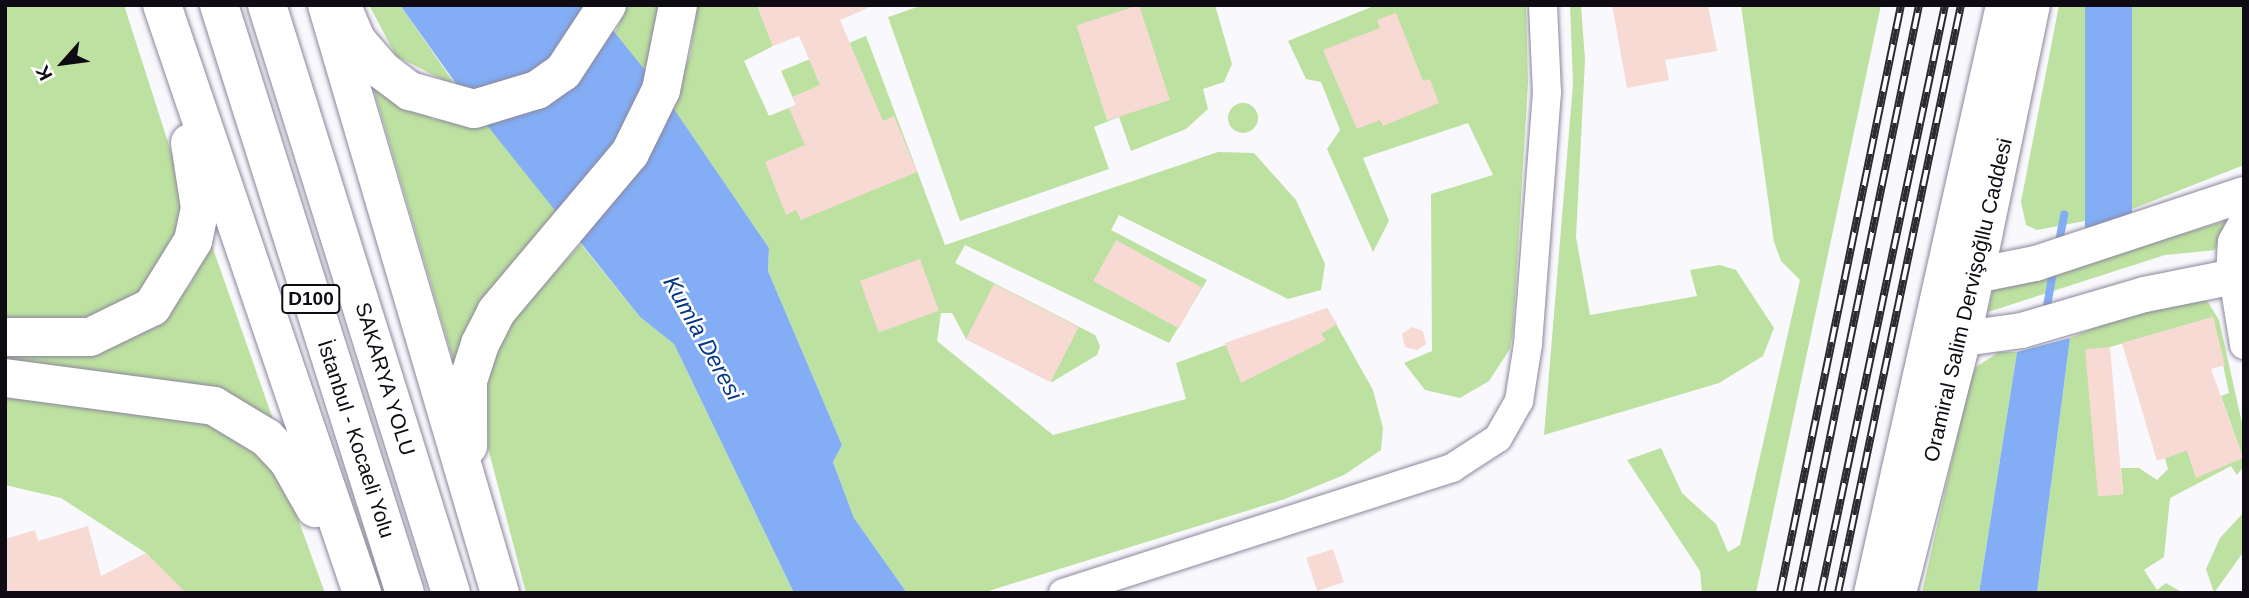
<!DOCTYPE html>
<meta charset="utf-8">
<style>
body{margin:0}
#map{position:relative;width:2249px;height:598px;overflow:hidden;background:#f9f8fd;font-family:Helvetica,sans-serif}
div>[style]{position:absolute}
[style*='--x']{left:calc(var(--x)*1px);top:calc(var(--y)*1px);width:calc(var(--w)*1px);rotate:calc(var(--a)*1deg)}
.green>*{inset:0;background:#bde1a0}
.round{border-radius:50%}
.water>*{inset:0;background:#83adf4;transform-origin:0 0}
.stream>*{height:8px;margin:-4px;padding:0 4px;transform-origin:4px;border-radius:4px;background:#83adf4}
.building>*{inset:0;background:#f7dad4;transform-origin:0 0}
.roads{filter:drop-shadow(0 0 2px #8c869c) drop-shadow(0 0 2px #8c869c)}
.minor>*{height:28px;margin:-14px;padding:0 14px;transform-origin:14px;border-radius:14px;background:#fff}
.major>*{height:35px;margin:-17.5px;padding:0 17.5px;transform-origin:17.5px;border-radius:17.5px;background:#fff}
.highway>*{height:38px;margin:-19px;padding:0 19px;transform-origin:19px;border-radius:19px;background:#fff}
.rail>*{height:8px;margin-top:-4px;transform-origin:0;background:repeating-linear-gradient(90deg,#fff 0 16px,#2c2a31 0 32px);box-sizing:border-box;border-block:2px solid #2c2a31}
span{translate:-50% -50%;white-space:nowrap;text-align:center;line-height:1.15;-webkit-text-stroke:5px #fff;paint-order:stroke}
.shield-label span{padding:2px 5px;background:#fff;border:2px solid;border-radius:5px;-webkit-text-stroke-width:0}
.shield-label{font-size:19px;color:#0e0b13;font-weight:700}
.street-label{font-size:21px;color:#0e0b13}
.water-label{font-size:23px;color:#043685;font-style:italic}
.frame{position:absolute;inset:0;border:7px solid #0e0b13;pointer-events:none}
.north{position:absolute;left:28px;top:28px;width:70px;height:70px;-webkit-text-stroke:5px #fff;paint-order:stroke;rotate:242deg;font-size:19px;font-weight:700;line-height:28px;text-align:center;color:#0e0b13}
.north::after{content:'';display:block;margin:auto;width:24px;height:32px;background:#0e0b13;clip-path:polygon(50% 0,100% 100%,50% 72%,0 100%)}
</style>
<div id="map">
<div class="green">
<i style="clip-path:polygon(5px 5px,124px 5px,183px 189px,181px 226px,133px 301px,84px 322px,5px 322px)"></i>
<i style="clip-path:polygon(369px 5px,400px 5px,457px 87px,396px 56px)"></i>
<i style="clip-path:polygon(628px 5px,666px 5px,648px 79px,614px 35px)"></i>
<i style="clip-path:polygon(697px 5px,757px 5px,773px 46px,744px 61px,769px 116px,796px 105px,781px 71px,866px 36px,945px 245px,1218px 152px,1254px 153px,1296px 200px,1325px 264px,1321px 290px,1288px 299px,1119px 215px,1111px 230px,1207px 280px,1169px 343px,965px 245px,955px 263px,1095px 335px,1100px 346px,1097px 355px,1052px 382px,966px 339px,952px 313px,941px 313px,937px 341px,1053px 435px,1186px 399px,1176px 363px,1327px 308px,1373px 390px,1383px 428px,1381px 450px,1344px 475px,1285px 499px,982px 593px,907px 593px,854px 518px,833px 462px,842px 445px,768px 271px,769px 248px,671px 105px,690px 55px)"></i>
<i style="clip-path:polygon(923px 5px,1215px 5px,1232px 64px,1224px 82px,1203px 89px,1208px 109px,1186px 129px,1131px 151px,1119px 117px,1094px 127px,1109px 169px,960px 221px,888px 17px)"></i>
<i style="clip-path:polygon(1376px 5px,1526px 5px,1528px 83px,1513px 331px,1510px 349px,1489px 381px,1460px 398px,1425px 390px,1404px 363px,1432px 351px,1431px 194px,1493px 175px,1468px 123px,1363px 158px,1389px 221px,1373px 252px,1327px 149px,1340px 130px,1321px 82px,1306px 79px,1288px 41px)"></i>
<i style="clip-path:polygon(1570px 5px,1581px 5px,1585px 60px,1576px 237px,1590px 315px,1697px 296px,1690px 270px,1720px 265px,1736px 270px,1774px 328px,1763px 356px,1719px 383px,1544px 435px,1573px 84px)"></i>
<i style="clip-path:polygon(1741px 5px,1881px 5px,1756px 593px,1702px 593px,1700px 571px,1627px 460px,1661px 448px,1682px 493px,1716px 524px,1728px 552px,1740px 545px,1800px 280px,1781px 261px,1774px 242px)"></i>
<i style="clip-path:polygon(2059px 5px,2244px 5px,2244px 165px,2117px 215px,2037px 230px,2026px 225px,2021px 202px)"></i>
<i style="clip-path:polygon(371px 80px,433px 119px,489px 125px,561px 218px,458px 376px)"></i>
<i class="round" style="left:1228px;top:103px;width:30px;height:30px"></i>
<i style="clip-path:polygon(2226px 221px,2215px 250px,2165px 255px,1988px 312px,1993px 289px)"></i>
<i style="clip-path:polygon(211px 243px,274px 422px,237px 399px,5px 365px,5px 351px,169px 309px,190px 285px)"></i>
<i style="clip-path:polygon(581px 244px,640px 317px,674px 344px,794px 593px,526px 593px,488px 448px,487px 377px,507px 324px)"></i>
<i style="clip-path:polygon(evenodd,2193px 296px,2208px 302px,2219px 320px,2244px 432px,2244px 466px,2237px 475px,2231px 466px,2170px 498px,2164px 557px,2144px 570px,2157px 590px,2166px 583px,2183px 593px,2037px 593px,2070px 338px,2162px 299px,2193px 296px,2213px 317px,2229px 393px,2221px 396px,2243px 458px,2196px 477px,2187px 450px,2165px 458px,2168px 469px,2157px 480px,2139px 468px,2121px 468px,2123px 493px,2102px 496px,2086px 354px,2213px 317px)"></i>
<i style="clip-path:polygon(1999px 352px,2017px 352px,1979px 593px,1922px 593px,1970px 380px,1976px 367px)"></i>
<i style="clip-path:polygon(5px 391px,199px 413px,263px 455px,297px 516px,325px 593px,181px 593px,146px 553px,61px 498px,5px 485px)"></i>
<i style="clip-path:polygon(2244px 512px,2242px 554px,2214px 593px,2206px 569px,2220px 538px)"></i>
</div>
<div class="water">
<i style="clip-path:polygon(400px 5px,591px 5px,603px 18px,661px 90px,769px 248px,768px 271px,842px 445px,833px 462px,854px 518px,907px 593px,794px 593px,674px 344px,640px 317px,474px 109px)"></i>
<i style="left:2085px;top:5px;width:47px;height:227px"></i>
<i style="clip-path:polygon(2070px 338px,2037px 593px,1979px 593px,2017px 352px)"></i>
</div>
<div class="stream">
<i style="--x:2058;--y:247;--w:33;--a:-79"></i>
<i style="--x:2046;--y:312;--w:47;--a:-80.1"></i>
</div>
<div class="building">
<i style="clip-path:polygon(757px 5px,875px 5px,840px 20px,883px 121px,894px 116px,917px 172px,801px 220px,796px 210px,786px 215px,765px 162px,805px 145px,789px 108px,796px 105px,792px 97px,820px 85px,799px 36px,773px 46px)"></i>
<i style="left:1139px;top:5px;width:100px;height:66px;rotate:72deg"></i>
<i style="clip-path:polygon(1612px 5px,1708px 5px,1717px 51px,1665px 60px,1669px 80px,1627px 88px)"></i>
<i style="clip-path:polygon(1396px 13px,1423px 81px,1430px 79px,1439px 103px,1383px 126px,1380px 120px,1357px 129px,1323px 50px,1380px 28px,1377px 20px)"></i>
<i style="left:1116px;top:240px;width:98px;height:47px;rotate:29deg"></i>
<i style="left:920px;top:259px;width:55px;height:64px;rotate:70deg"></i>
<i style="left:994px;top:284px;width:95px;height:62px;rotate:27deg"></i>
<i style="clip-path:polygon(1327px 308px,1337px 324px,1321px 334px,1326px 340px,1241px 383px,1225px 343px)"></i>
<i style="clip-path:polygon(2213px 317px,2225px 365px,2211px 369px,2243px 458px,2196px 478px,2187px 450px,2157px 461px,2122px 343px)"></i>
<i style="clip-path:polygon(1412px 327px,1423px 331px,1426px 344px,1417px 350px,1405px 347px,1402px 334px)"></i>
<i style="left:2110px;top:347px;width:148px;height:25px;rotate:85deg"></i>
<i style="clip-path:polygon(88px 526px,101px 576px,146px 553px,186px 593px,5px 593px,5px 539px,35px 530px,38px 541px)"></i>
<i style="left:1333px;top:549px;width:35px;height:28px;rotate:72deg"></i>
</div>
<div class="roads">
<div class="minor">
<i style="--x:2233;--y:277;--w:69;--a:80.8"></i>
<i style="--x:1063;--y:593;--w:409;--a:-17.8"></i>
<i style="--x:1452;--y:468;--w:55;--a:-33.1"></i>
<i style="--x:1498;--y:438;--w:43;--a:-60.4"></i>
<i style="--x:1519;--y:401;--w:58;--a:-81"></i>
<i style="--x:1528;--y:344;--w:252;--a:-85.7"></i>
<i style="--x:1547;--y:93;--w:88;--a:-92.6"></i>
</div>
<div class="major">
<i style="--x:2233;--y:277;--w:35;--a:-87"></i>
<i style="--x:2235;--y:242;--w:18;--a:-61"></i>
<i style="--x:1955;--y:279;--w:82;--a:-11.3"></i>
<i style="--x:2035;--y:263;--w:220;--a:-18.3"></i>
<i style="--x:1942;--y:341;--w:80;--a:-7.9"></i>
<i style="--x:2021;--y:330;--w:128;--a:-16.3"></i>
<i style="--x:2144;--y:294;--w:102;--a:-11.3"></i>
<i style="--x:1871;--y:593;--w:603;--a:-77.35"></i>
<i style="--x:1898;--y:593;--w:259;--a:-75.7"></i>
<i style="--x:1962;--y:342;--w:344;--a:-78.3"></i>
</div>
<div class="highway">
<i style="--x:162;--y:5;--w:621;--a:71.21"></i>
<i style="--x:219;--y:5;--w:617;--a:72.45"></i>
<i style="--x:267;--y:5;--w:616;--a:72.62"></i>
<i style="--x:327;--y:5;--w:613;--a:73.61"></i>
<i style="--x:344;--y:11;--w:33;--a:67"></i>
<i style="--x:357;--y:41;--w:40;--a:49"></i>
<i style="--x:383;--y:71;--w:34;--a:37"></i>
<i style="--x:410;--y:91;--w:66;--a:15.7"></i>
<i style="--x:474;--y:109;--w:66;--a:-16.8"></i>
<i style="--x:537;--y:90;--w:32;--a:-35"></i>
<i style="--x:563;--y:72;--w:80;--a:-56.7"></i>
<i style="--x:5;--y:337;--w:85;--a:0"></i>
<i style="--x:90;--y:337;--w:69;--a:-25.8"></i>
<i style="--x:152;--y:307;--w:78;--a:-58.2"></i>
<i style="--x:193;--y:241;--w:34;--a:-78"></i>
<i style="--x:200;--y:208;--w:66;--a:-98.7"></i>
<i style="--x:5;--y:378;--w:211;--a:7.6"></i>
<i style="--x:214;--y:406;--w:62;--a:31.1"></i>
<i style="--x:267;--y:438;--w:33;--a:47"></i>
<i style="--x:289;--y:462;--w:53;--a:60.5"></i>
<i style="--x:468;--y:446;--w:65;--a:-90"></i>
<i style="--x:468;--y:381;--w:39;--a:-72"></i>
<i style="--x:480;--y:344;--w:36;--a:-63"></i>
<i style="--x:496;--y:312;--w:208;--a:-49.9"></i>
<i style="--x:630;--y:153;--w:70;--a:-63.8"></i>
<i style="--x:661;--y:90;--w:87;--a:-78.7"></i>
</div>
</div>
<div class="rail">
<i style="--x:1780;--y:593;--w:600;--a:-78.37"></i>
<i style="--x:1798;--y:593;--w:600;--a:-78.37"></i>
<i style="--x:1821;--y:593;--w:601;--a:-78.09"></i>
<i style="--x:1838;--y:593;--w:601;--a:-78.19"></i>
</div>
<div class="shield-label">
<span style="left:311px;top:299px">D100</span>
</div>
<div class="street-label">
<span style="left:1968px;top:300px;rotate:-77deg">Oramiral Salim Dervişoğllu Caddesi</span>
<span style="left:385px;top:379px;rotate:73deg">SAKARYA YOLU</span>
<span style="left:356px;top:439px;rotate:72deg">İstanbul - Kocaeli Yolu</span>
</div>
<div class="water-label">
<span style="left:703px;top:338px;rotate:61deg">Kumla Deresi</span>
</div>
<div class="frame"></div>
<div class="north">K</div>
</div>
